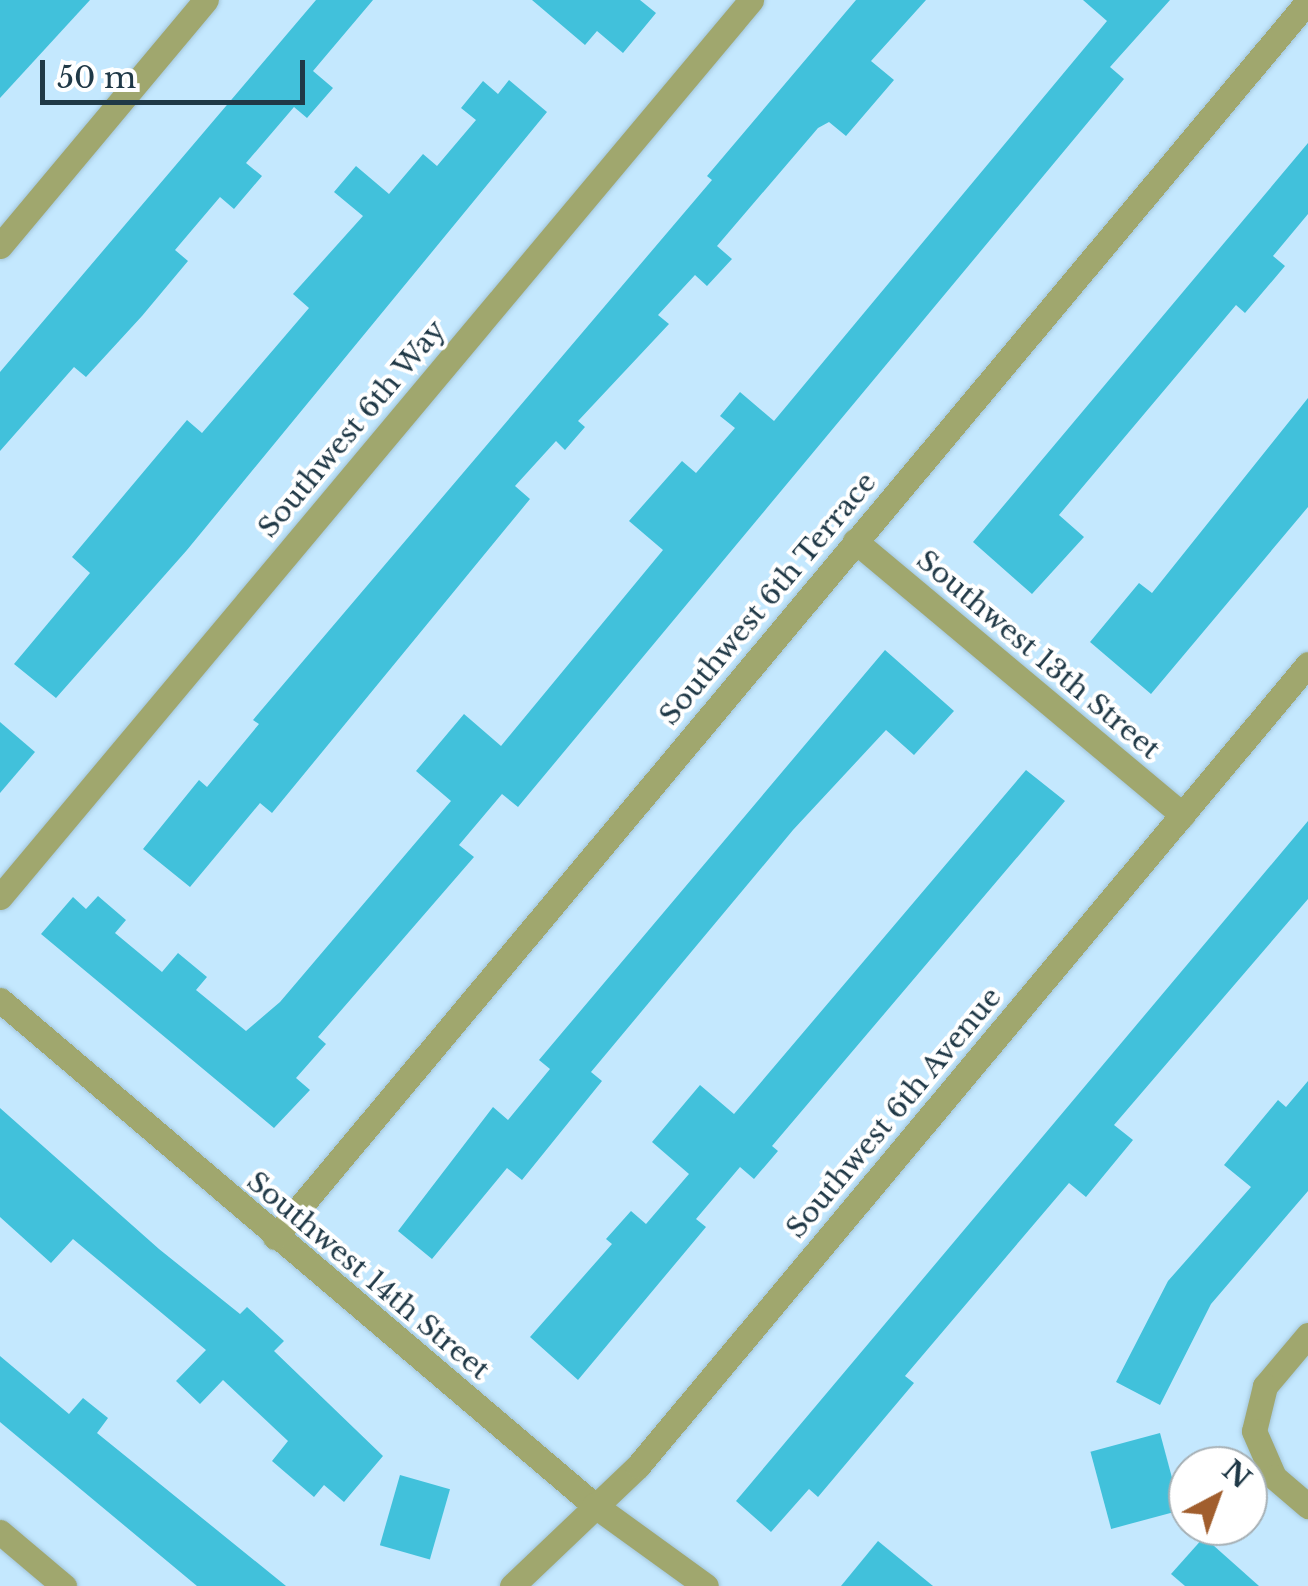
<!DOCTYPE html>
<style>
body{margin:0}
#map{position:relative;width:1308px;height:1586px;overflow:hidden;background:#c4e8fe;font-family:"Libre Baskerville",serif}
div>[style]{position:absolute}
[style*='--x']{left:calc(var(--x)*1px);top:calc(var(--y)*1px);width:calc(var(--w)*1px);rotate:calc(var(--a)*1deg)}
.building>*{inset:0;background:#41c1db;transform-origin:0 0}
.roads{filter:drop-shadow(0 0 2px #a3c5d9) drop-shadow(0 0 2px #a3c5d9)}
.minor>*{height:25px;margin:-12.5px;padding:0 12.5px;transform-origin:12.5px;border-radius:12.5px;background:#a0a76e}
span{translate:-50% -50%;white-space:nowrap;text-align:center;line-height:1.15;-webkit-text-stroke:8px #fff;paint-order:stroke}
.street-label{font-size:28px;color:#203947}
.north{position:absolute;left:1168px;top:1446px;width:100px;height:100px;box-sizing:border-box;background:#fff;border:2px solid #a6b0b5;border-radius:50%;rotate:41deg;font-size:28px;font-weight:700;line-height:40px;text-align:center;color:#203947}
.north::after{content:'';display:block;margin:auto;width:35px;height:45px;background:#a15e2d;clip-path:polygon(50% 0,100% 100%,50% 72%,0 100%)}
.scale{position:absolute;left:40px;top:60px;width:265px;height:45px;box-sizing:border-box;border:5px solid #203947;border-top:0;padding-left:12px;font-size:30px;line-height:35px;white-space:nowrap;color:#203947;-webkit-text-stroke:8px #fff;paint-order:stroke}
</style>
<div id="map">
<div class="building">
<i style="clip-path:polygon(0 0,90px 0,0 98px)"></i>
<i style="clip-path:polygon(316px 0,373px 0,313px 71px,333px 88px,307px 118px,294px 107px,246px 163px,262px 176px,234px 209px,220px 197px,175px 250px,188px 261px,142px 316px,86px 377px,74px 367px,0 451px,0 372px)"></i>
<i style="clip-path:polygon(532px 0,640px 0,656px 13px,623px 53px,597px 31px,585px 45px)"></i>
<i style="clip-path:polygon(856px 0,926px 0,871px 61px,894px 80px,846px 136px,829px 122px,818px 128px,717px 246px,732px 259px,707px 286px,695px 275px,658px 315px,669px 324px,578px 421px,585px 427px,565px 450px,556px 441px,515px 486px,530px 499px,272px 813px,260px 803px,190px 887px,143px 849px,199px 780px,207px 787px,259px 724px,253px 720px,712px 180px,707px 176px)"></i>
<i style="clip-path:polygon(1083px 0,1170px 0,1110px 67px,1124px 79px,518px 807px,502px 794px,459px 845px,474px 857px,318px 1037px,326px 1044px,296px 1078px,310px 1090px,274px 1128px,41px 934px,73px 897px,86px 909px,98px 896px,126px 920px,115px 933px,162px 972px,178px 953px,207px 977px,196px 990px,246px 1031px,280px 1002px,451px 801px,416px 771px,464px 714px,501px 746px,663px 550px,629px 521px,682px 461px,696px 473px,735px 428px,720px 416px,740px 392px,774px 421px,1107px 21px)"></i>
<i style="clip-path:polygon(509px 80px,547px 112px,187px 550px,56px 698px,14px 664px,90px 573px,72px 557px,187px 420px,202px 433px,309px 308px,293px 294px,363px 216px,334px 192px,356px 166px,389px 194px,423px 154px,437px 166px,476px 120px,461px 108px,483px 81px,498px 94px)"></i>
<i style="clip-path:polygon(1308px 143px,1308px 214px,1273px 256px,1285px 266px,1245px 313px,1236px 305px,1059px 515px,1084px 537px,1032px 594px,973px 542px)"></i>
<i style="clip-path:polygon(1308px 398px,1308px 507px,1151px 694px,1090px 642px,1139px 583px,1152px 593px)"></i>
<i style="clip-path:polygon(885px 650px,954px 711px,914px 755px,886px 730px,793px 830px,591px 1072px,602px 1081px,522px 1180px,507px 1168px,432px 1259px,398px 1231px,493px 1107px,508px 1120px,550px 1069px,539px 1060px)"></i>
<i style="clip-path:polygon(0 722px,35px 752px,0 793px)"></i>
<i style="clip-path:polygon(1026px 770px,1065px 801px,772px 1146px,778px 1151px,754px 1179px,740px 1167px,696px 1219px,706px 1227px,578px 1380px,530px 1337px,612px 1244px,606px 1239px,631px 1211px,646px 1224px,689px 1174px,652px 1142px,700px 1085px,734px 1114px)"></i>
<i style="clip-path:polygon(1308px 821px,1308px 899px,1114px 1125px,1133px 1140px,1086px 1197px,1069px 1183px,905px 1376px,914px 1383px,818px 1497px,809px 1489px,771px 1532px,736px 1501px)"></i>
<i style="clip-path:polygon(1308px 1081px,1308px 1191px,1211px 1304px,1160px 1405px,1116px 1382px,1168px 1281px,1251px 1187px,1224px 1165px,1278px 1100px,1286px 1107px)"></i>
<i style="clip-path:polygon(0 1108px,159px 1249px,240px 1314px,247px 1307px,284px 1341px,274px 1351px,383px 1456px,344px 1502px,324px 1485px,314px 1497px,272px 1461px,288px 1441px,223px 1380px,200px 1404px,176px 1381px,206px 1350px,145px 1299px,73px 1239px,51px 1263px,0 1217px)"></i>
<i style="clip-path:polygon(0 1356px,69px 1414px,83px 1398px,108px 1418px,97px 1433px,286px 1586px,197px 1586px,0 1422px)"></i>
<i style="left:1160px;top:1433px;width:80px;height:72px;rotate:75deg"></i>
<i style="left:400px;top:1475px;width:52px;height:73px;rotate:16deg"></i>
<i style="clip-path:polygon(1204px 1537px,1259px 1586px,1185px 1586px,1171px 1574px)"></i>
<i style="clip-path:polygon(878px 1541px,933px 1586px,841px 1586px)"></i>
</div>
<div class="roads">
<div class="minor">
<i style="--x:0;--y:246;--w:321;--a:-50.1"></i>
<i style="--x:855;--y:541;--w:427;--a:39.9"></i>
<i style="--x:0;--y:897;--w:1170;--a:-50.06"></i>
<i style="--x:0;--y:1000;--w:780;--a:40.37"></i>
<i style="--x:594;--y:1505;--w:138;--a:35.9"></i>
<i style="--x:275;--y:1237;--w:1611;--a:-50.11"></i>
<i style="--x:1308;--y:1335;--w:67;--a:130.1"></i>
<i style="--x:1265;--y:1386;--w:46;--a:103.7"></i>
<i style="--x:1254;--y:1431;--w:50;--a:66.5"></i>
<i style="--x:1274;--y:1477;--w:45;--a:40.5"></i>
<i style="--x:0;--y:1532;--w:84;--a:40.2"></i>
<i style="--x:512;--y:1586;--w:174;--a:-43.6"></i>
<i style="--x:638;--y:1466;--w:1045;--a:-50.12"></i>
</div>
</div>
<div class="street-label">
<span style="left:352px;top:429px;rotate:-50deg">Southwest 6th Way</span>
<span style="left:768px;top:599px;rotate:-50deg">Southwest 6th Terrace</span>
<span style="left:1038px;top:655px;rotate:40deg">Southwest 13th Street</span>
<span style="left:894px;top:1113px;rotate:-50deg">Southwest 6th Avenue</span>
<span style="left:368px;top:1276px;rotate:40deg">Southwest 14th Street</span>
</div>
<div class="north">N</div>
<div class="scale">50 m</div>
</div>
